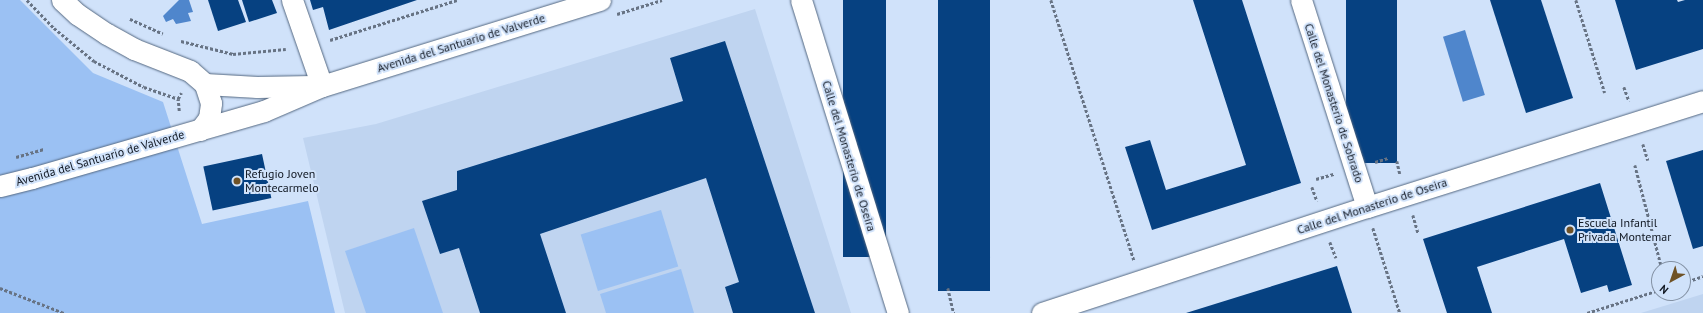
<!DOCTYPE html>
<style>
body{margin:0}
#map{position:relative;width:1703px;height:313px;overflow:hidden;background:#d0e2fa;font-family:"PT Sans",sans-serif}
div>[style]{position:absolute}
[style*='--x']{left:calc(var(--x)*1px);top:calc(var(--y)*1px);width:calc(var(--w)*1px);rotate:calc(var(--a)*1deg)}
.built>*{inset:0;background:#bfd4f0}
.green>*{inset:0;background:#9bc1f3;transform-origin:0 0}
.water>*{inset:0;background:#4f86cc;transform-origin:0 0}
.building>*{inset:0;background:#064181;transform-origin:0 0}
.path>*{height:2.5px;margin-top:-1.25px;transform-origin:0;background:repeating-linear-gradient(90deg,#677384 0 3px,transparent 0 5px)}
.roads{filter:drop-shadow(0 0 1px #546881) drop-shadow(0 0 1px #546881)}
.street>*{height:21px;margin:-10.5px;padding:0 10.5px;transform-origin:10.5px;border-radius:10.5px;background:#fff}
.dots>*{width:11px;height:11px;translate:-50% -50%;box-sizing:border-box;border:2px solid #d0e2fa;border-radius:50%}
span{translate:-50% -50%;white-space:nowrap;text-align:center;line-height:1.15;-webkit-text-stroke:4px #d0e2fa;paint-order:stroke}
.street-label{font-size:12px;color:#101722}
.poi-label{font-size:12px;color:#101722}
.left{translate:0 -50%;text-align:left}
.north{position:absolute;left:1651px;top:261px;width:40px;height:40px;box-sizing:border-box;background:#d0e2fa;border:1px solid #8391a4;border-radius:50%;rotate:220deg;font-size:11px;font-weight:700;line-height:16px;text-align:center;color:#101722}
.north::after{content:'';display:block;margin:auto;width:14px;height:18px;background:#6f5226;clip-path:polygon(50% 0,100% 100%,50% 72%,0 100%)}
</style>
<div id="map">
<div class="built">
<i style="clip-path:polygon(755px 9px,851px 313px,345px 313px,303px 138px,376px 124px)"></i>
<i style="clip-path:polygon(1703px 294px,1703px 313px,1641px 313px)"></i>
</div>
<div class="green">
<i style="clip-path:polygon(0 0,20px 0,93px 73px,163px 102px,202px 224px,308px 201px,335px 313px,0 313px)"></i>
<i style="left:661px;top:210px;width:59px;height:84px;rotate:73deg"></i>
<i style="clip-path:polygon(414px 228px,443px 313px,366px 313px,345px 251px)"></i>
<i style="clip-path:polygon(681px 269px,694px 313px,606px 313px,600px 294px)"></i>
</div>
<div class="water">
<i style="clip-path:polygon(179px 0,189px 0,193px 12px,188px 13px,191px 21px,176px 24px,173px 19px,166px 22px,163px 16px)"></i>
<i style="left:1465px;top:30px;width:68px;height:23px;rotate:73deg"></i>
<i style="left:982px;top:238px;width:21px;height:40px;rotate:67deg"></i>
</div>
<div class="building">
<i style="clip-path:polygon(208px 0,238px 0,246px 22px,218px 31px)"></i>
<i style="clip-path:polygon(242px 0,272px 0,277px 13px,249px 22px)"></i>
<i style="clip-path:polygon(310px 0,417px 0,329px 30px,323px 7px,313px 10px)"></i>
<i style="left:843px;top:0;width:43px;height:257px"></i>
<i style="left:938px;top:0;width:52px;height:291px"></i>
<i style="clip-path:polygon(1193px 0,1242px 0,1301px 183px,1152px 230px,1125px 147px,1150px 140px,1166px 190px,1246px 165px)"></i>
<i style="left:1346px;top:0;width:51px;height:163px"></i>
<i style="clip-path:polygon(1490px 0,1541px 0,1573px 98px,1526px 113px)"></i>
<i style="clip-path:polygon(1615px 0,1677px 0,1678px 2px,1685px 0,1703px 0,1703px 49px,1636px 70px)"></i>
<i style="clip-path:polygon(725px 41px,815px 313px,733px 313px,725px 287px,739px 282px,706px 178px,540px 234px,566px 313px,480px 313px,459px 248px,440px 254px,422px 201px,457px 190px,457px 171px,683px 101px,670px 58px)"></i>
<i style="clip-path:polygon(1703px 150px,1703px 246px,1693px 249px,1666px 161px)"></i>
<i style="left:262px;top:154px;width:45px;height:60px;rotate:78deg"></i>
<i style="clip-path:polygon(1600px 183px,1632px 285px,1609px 292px,1607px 285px,1581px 293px,1564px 239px,1477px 267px,1492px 313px,1447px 313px,1423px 239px)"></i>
<i style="clip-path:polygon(1337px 266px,1352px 313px,1186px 313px)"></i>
</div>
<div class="path">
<i style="--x:27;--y:0;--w:39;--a:46"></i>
<i style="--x:54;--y:28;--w:52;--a:39.5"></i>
<i style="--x:94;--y:61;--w:56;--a:27.5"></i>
<i style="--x:144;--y:87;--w:36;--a:19"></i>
<i style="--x:1051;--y:0;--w:273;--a:72.3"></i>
<i style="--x:1576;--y:0;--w:97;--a:72.7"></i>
<i style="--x:617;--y:14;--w:47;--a:-17.3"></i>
<i style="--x:130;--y:19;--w:36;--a:24"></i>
<i style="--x:330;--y:40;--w:133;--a:-17.5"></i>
<i style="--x:181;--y:41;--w:54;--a:14"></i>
<i style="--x:233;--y:54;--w:53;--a:-5.4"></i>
<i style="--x:1624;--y:87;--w:15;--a:70"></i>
<i style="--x:179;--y:111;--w:12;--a:-95"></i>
<i style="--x:178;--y:99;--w:7;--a:-63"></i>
<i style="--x:1643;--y:144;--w:17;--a:73"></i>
<i style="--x:16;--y:157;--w:29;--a:-16"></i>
<i style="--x:1397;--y:161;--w:13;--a:77"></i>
<i style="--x:1375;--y:162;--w:14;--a:-17"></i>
<i style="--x:1635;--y:165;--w:107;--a:75.4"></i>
<i style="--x:1316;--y:179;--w:19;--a:-16"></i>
<i style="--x:1312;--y:187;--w:15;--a:70"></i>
<i style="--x:1413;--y:215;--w:19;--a:74"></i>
<i style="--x:1373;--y:228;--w:89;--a:72.4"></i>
<i style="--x:1330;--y:242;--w:17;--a:69"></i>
<i style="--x:1683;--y:283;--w:21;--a:-19"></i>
<i style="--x:0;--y:288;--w:69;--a:21.3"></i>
<i style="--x:948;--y:288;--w:26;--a:77"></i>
<i style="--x:1587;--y:313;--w:76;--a:-17.7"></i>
</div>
<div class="roads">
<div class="street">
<i style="--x:62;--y:0;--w:21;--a:43"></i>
<i style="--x:77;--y:14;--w:36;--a:34"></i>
<i style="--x:107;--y:34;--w:31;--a:29"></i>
<i style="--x:134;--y:49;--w:60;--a:21.4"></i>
<i style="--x:190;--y:71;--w:20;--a:41"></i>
<i style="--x:205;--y:84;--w:52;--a:3.3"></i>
<i style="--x:257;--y:87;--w:56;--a:-1"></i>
<i style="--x:292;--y:0;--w:91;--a:70.8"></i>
<i style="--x:801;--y:0;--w:328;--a:72.8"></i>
<i style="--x:1301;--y:0;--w:217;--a:72.3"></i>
<i style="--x:200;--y:130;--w:15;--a:-53"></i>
<i style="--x:209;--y:118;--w:15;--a:-82"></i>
<i style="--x:211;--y:103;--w:20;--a:-108"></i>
<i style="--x:0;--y:186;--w:33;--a:-14"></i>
<i style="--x:32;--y:178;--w:241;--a:-16.1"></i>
<i style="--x:264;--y:111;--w:63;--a:-23.3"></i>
<i style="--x:322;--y:86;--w:291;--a:-17.2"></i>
<i style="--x:1042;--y:313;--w:342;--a:-18.1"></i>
<i style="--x:1367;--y:207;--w:352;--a:-17.5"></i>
</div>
</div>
<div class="dots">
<i style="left:237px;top:181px;background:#6f5226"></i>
<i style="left:1570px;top:230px;background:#6f5226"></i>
</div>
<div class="street-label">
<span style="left:461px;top:43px;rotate:-17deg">Avenida del Santuario de Valverde</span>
<span style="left:1334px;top:103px;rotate:72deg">Calle del Monasterio de Sobrado</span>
<span style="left:849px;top:156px;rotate:73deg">Calle del Monasterio de Oseira</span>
<span style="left:100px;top:158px;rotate:-16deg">Avenida del Santuario de Valverde</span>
<span style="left:1372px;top:206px;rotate:-18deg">Calle del Monasterio de Oseira</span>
</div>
<div class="poi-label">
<span class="left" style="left:245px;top:181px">Refugio Joven<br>Montecarmelo</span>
<span class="left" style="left:1578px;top:230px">Escuela Infantil<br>Privada Montemar</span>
</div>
<div class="north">N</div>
</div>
